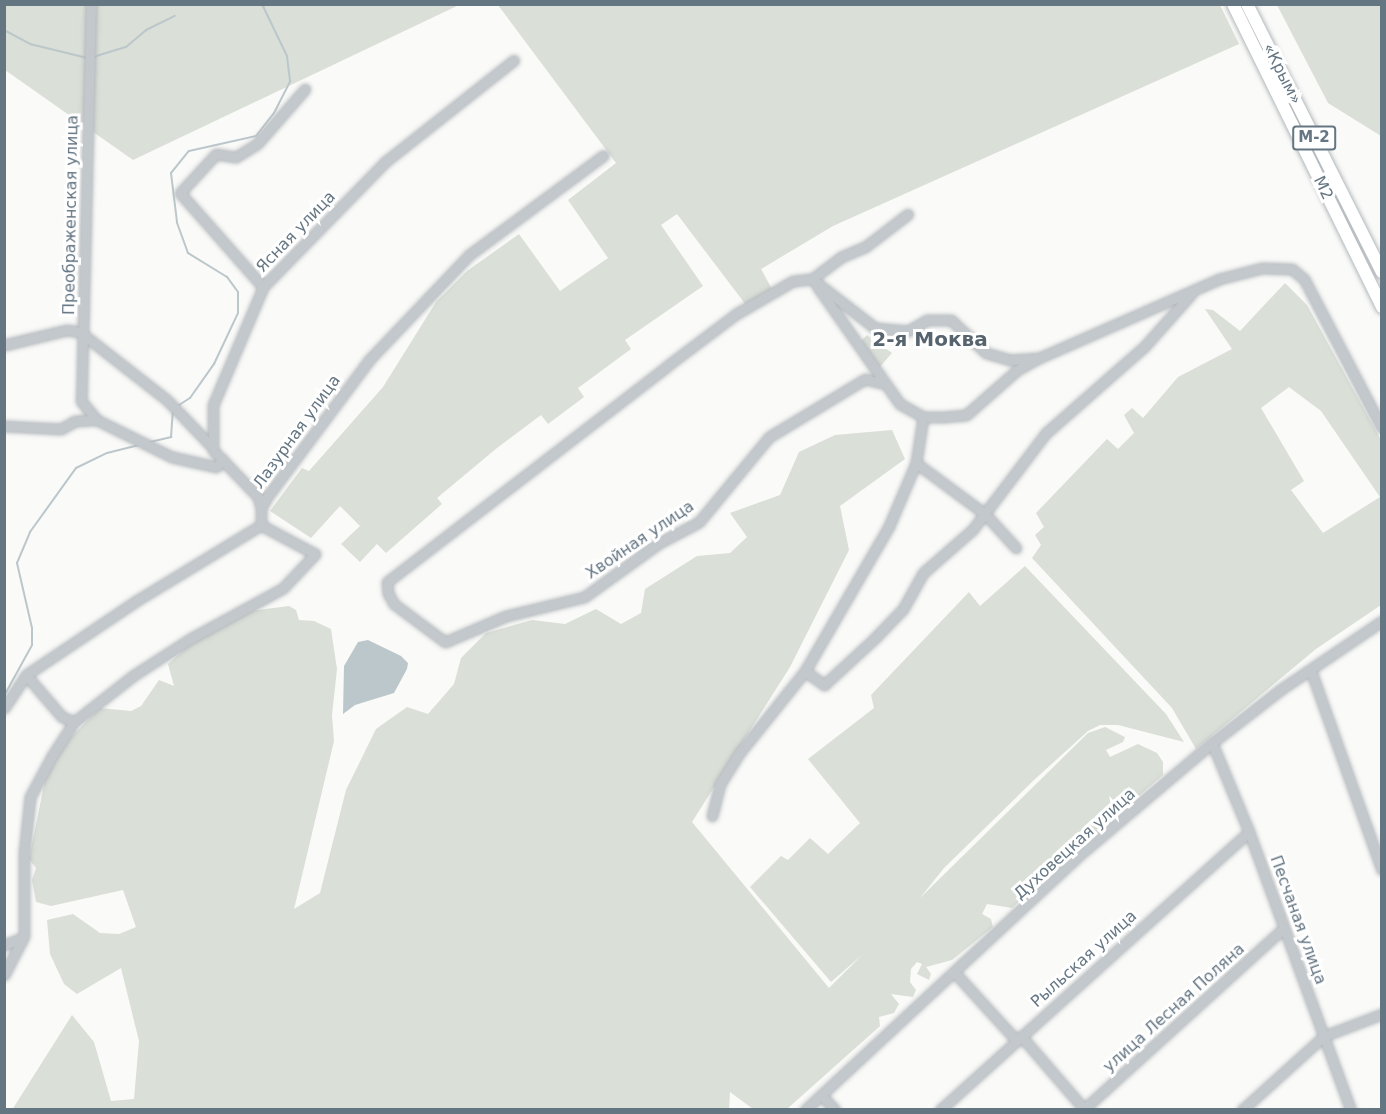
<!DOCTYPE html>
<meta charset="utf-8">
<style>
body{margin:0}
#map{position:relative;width:1386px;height:1114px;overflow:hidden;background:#fafaf8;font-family:"DejaVu Sans",sans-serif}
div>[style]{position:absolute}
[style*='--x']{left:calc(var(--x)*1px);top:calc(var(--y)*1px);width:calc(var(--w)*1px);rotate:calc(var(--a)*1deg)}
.green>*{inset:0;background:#dadfd7}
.water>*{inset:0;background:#bbc7cb}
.stream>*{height:2px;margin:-1px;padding:0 1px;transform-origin:1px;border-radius:1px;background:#bbc7cb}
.roads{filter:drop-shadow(0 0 2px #b4b9bd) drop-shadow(0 0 2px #b4b9bd)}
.minor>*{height:9px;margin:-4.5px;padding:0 4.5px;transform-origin:4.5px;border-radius:4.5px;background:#c3c8cc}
.highway>*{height:12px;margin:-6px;padding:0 6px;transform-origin:6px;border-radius:6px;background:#fff}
span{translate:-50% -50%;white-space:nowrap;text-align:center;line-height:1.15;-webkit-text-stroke:6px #fff;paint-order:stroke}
.shield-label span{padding:2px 4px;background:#fff;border:2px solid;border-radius:4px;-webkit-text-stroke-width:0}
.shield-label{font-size:15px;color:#657683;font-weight:700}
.street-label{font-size:16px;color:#657683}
.quarter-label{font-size:20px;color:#57646e;font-weight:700}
.frame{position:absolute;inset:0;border:6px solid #657683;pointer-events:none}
</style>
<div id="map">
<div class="green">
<i style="clip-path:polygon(5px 5px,459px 5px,133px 160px,5px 70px)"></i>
<i style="clip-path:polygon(498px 5px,1220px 5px,1239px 44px,833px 226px,761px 269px,772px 289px,746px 305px,677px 214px,661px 225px,703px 286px,625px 340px,631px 349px,578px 388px,584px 397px,548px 424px,541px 415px,497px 448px,437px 498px,442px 504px,386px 553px,377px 544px,360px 562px,341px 544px,360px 526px,340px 506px,311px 538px,270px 511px,302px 468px,309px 471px,383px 387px,436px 302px,467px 271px,519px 234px,560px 291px,608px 258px,568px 200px,616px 163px)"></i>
<i style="clip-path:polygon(1277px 5px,1381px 5px,1381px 136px,1328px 103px)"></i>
<i style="clip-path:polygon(evenodd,1285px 283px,1307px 305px,1381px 440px,1381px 605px,1316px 649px,1196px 749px,1172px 708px,1032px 558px,1041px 545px,1035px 535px,1044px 527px,1036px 513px,1107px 439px,1118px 449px,1134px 433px,1124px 415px,1132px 408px,1143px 418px,1178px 377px,1232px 349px,1205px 309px,1213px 310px,1240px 331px,1285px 283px,1289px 387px,1321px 411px,1380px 497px,1323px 533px,1291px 490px,1304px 481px,1261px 408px,1289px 387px)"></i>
<i style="clip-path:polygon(867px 335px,892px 353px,879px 368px,861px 341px)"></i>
<i style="clip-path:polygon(892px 430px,905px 459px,840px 506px,849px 550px,790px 667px,692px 822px,829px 988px,862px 955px,831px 982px,750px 887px,781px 856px,788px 860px,810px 838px,828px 854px,860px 823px,808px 759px,874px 708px,871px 695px,969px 592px,980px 606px,1025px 566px,1166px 714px,1184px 742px,1118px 725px,1100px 725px,1088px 731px,1034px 780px,944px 868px,920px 898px,1088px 733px,1105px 727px,1125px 737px,1123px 742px,1106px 750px,1110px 757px,1138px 744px,1157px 753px,1163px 762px,1163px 775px,1074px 852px,1060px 859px,1057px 869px,1012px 908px,987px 904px,982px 914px,991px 919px,993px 927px,952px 960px,926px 967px,931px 974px,929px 980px,917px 974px,922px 964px,917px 962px,911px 969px,910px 982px,916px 990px,913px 997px,891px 994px,899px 1004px,894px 1013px,879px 1017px,880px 1026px,787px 1109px,753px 1109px,730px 1092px,729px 1110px,12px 1110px,72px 1015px,94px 1042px,111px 1101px,134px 1099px,139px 1041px,121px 968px,77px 994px,64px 984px,50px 954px,47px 920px,73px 914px,100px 933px,119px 934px,136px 927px,123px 890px,51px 906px,36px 902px,32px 880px,36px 868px,29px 859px,45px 780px,62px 746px,100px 708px,131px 711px,141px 706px,159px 680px,174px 686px,168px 664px,196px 639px,241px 612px,289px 606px,296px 610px,299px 620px,314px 621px,331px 629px,337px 669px,332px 715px,334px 741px,294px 909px,320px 893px,346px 790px,376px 729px,407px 707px,428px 714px,454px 684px,461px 658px,486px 633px,532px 620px,565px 624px,596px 609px,621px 624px,641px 613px,645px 589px,697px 556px,730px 553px,747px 537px,730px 513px,780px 495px,799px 452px,835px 435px)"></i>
</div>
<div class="water">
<i style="clip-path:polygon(368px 640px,401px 656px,408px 663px,407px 669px,394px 693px,355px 705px,343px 714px,344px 666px,358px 642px)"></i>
</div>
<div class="stream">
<i style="--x:4;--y:30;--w:30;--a:28"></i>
<i style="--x:30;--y:44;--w:59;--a:13.8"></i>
<i style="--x:93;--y:57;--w:34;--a:-17"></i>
<i style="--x:126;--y:47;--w:26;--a:-40"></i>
<i style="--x:146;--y:30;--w:32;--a:-26"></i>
<i style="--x:176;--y:407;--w:17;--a:-33"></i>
<i style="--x:190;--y:398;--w:42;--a:-54.8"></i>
<i style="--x:214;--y:364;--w:56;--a:-64.8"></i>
<i style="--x:238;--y:313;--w:21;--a:-90"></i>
<i style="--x:238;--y:292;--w:19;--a:-126"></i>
<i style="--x:227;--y:277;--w:46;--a:-148.4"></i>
<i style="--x:188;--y:253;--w:33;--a:-110"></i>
<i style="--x:177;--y:222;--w:49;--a:-97"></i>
<i style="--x:171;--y:173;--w:28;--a:-51"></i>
<i style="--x:189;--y:151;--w:69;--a:-12.6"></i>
<i style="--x:256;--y:136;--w:29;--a:-52"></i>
<i style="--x:274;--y:113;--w:36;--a:-63"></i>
<i style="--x:290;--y:81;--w:25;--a:-97"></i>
<i style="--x:287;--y:56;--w:58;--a:-115.7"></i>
<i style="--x:150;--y:442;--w:22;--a:-13"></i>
<i style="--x:171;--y:437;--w:26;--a:-86"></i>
<i style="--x:4;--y:696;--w:58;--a:-61.2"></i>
<i style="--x:32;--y:645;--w:17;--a:-90"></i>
<i style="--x:32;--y:628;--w:67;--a:-103"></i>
<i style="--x:17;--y:563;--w:34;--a:-67"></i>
<i style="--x:30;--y:532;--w:79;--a:-54.3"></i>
<i style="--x:76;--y:468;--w:34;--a:-26"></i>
<i style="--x:107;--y:453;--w:32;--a:-14"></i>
</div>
<div class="roads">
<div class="minor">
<i style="--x:91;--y:4;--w:397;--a:91.4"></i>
<i style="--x:81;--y:401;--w:25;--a:50"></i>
<i style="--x:812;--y:279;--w:36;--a:-37"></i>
<i style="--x:841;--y:257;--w:26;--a:-23"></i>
<i style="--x:865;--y:247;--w:54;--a:-37.5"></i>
<i style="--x:817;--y:286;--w:144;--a:54.9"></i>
<i style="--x:900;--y:404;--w:26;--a:29"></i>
<i style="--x:923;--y:417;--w:20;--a:0"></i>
<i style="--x:943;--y:417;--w:23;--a:-5"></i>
<i style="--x:966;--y:415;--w:68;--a:-41.4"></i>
<i style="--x:1017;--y:370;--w:25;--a:-29"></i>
<i style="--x:1039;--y:358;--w:197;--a:-23.7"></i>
<i style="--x:1219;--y:279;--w:44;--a:-14.3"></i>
<i style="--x:1262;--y:268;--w:30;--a:2"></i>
<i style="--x:1292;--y:269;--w:16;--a:40"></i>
<i style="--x:1304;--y:279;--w:168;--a:62.4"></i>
<i style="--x:263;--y:287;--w:125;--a:-131.4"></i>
<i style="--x:180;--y:193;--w:53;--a:-47.3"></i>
<i style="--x:216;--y:154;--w:20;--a:9"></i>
<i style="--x:236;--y:157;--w:25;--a:-32"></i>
<i style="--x:257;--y:144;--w:73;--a:-48.9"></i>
<i style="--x:4;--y:345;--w:65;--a:-13.4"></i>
<i style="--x:67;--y:330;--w:13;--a:9"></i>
<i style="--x:80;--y:332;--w:110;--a:38"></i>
<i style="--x:167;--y:400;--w:66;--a:46.2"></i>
<i style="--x:881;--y:383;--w:16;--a:-166"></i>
<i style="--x:865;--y:379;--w:112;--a:148.9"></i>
<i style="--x:769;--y:437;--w:110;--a:129.5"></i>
<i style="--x:699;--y:522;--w:45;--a:152.3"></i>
<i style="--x:659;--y:543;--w:92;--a:144.2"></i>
<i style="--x:584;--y:597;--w:80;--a:166.3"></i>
<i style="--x:506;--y:616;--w:66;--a:156.9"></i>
<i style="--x:445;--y:642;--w:64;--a:-143.3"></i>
<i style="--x:394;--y:604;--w:13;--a:-119"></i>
<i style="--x:388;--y:593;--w:11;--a:-95"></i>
<i style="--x:387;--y:582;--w:354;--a:-37.6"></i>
<i style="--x:667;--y:366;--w:86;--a:-37"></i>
<i style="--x:736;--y:314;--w:66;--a:-30.1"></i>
<i style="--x:793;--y:281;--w:19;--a:-6"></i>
<i style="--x:812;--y:279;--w:80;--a:37.9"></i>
<i style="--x:875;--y:328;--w:33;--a:5"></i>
<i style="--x:908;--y:331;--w:22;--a:-30"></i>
<i style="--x:927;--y:320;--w:24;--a:0"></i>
<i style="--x:951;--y:320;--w:48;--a:43.3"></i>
<i style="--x:986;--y:353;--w:25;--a:16"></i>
<i style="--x:1010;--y:360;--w:29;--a:-4"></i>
<i style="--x:4;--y:426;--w:57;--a:3"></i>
<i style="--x:61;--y:429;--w:16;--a:-30"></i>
<i style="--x:75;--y:421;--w:22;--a:-3"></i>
<i style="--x:97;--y:420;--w:84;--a:26.3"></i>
<i style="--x:172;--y:457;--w:45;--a:12.8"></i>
<i style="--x:216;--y:467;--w:10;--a:-45"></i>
<i style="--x:916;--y:463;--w:86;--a:36.5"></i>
<i style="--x:985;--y:514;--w:46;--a:47.6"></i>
<i style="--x:261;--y:508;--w:11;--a:-105"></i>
<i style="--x:258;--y:497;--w:65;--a:-133.8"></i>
<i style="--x:213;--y:450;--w:45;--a:-90"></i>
<i style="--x:213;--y:405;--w:128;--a:-67"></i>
<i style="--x:263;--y:287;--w:175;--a:-45.7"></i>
<i style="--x:385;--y:162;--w:164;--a:-38.3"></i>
<i style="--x:805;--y:671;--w:24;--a:36"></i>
<i style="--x:824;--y:685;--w:69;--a:-42.7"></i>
<i style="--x:875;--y:638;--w:40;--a:-46"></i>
<i style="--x:903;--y:609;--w:41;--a:-60.9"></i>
<i style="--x:923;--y:573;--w:67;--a:-41.3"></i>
<i style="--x:973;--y:529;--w:121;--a:-52.8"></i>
<i style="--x:1046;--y:433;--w:130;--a:-41.3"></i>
<i style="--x:1144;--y:347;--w:71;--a:-48.4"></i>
<i style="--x:1311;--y:671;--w:211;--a:70.4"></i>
<i style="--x:4;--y:708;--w:40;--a:-56"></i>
<i style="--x:74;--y:722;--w:13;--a:-157"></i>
<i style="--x:62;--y:717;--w:55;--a:-130.6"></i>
<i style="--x:26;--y:675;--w:133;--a:-33.9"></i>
<i style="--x:136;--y:601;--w:146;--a:-31.3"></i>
<i style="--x:261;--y:525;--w:17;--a:-90"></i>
<i style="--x:261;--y:508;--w:13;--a:-61"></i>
<i style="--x:267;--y:497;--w:171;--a:-53.3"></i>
<i style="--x:369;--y:360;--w:145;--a:-46.4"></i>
<i style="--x:469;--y:255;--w:167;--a:-36.5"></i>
<i style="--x:1212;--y:743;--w:96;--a:67.4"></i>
<i style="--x:1249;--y:832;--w:296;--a:69.9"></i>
<i style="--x:712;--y:816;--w:33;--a:-76"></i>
<i style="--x:720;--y:784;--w:39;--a:-58"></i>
<i style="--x:741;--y:751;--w:102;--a:-51.3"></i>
<i style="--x:805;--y:671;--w:168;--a:-59.9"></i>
<i style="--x:889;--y:526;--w:69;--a:-66.8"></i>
<i style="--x:916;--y:463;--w:47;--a:-81.3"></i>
<i style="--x:4;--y:945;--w:19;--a:-21"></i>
<i style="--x:955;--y:973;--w:91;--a:47.7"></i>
<i style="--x:4;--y:975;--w:44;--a:-62.9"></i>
<i style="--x:24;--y:936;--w:83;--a:-90"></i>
<i style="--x:24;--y:853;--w:56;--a:-83.9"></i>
<i style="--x:30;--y:797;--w:47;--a:-61.8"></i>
<i style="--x:52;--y:756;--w:40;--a:-57.1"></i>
<i style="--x:74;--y:722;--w:76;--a:-38.1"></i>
<i style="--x:134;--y:675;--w:67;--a:-32.7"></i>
<i style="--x:190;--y:639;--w:106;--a:-28.7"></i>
<i style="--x:283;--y:588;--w:47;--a:-46.7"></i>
<i style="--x:315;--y:554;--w:61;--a:-151.8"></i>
<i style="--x:1021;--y:1036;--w:96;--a:49.2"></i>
<i style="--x:822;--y:1096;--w:19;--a:47"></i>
<i style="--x:805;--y:1110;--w:371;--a:-42.9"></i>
<i style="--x:1077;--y:857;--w:177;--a:-40.2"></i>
<i style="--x:1212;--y:743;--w:86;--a:-37.9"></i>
<i style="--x:1280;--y:690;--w:123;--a:-34.1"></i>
<i style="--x:940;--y:1110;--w:416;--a:-42"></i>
<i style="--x:1083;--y:1110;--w:271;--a:-42.2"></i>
<i style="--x:1242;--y:1110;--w:110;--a:-42.1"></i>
<i style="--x:1324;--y:1036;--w:62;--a:-20.8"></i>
</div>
<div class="highway">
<i style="--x:1233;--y:4;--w:338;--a:63.8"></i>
<i style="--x:1247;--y:4;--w:300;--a:63.3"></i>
</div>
</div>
<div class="shield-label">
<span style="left:1314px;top:138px">М-2</span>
</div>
<div class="street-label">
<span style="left:1282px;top:74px;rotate:63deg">«Крым»</span>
<span style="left:1323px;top:188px;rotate:64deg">М2</span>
<span style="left:71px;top:215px;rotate:-89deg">Преображенская улица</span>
<span style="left:296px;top:232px;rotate:-46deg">Ясная улица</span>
<span style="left:297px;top:432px;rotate:-54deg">Лазурная улица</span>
<span style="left:640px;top:540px;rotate:-34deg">Хвойная улица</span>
<span style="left:1075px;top:844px;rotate:-42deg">Духовецкая улица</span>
<span style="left:1298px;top:920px;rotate:70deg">Песчаная улица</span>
<span style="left:1084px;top:959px;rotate:-42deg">Рыльская улица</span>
<span style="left:1174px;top:1008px;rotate:-42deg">улица Лесная Поляна</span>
</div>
<div class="quarter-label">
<span style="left:930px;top:339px">2-я Моква</span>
</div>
<div class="frame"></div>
</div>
